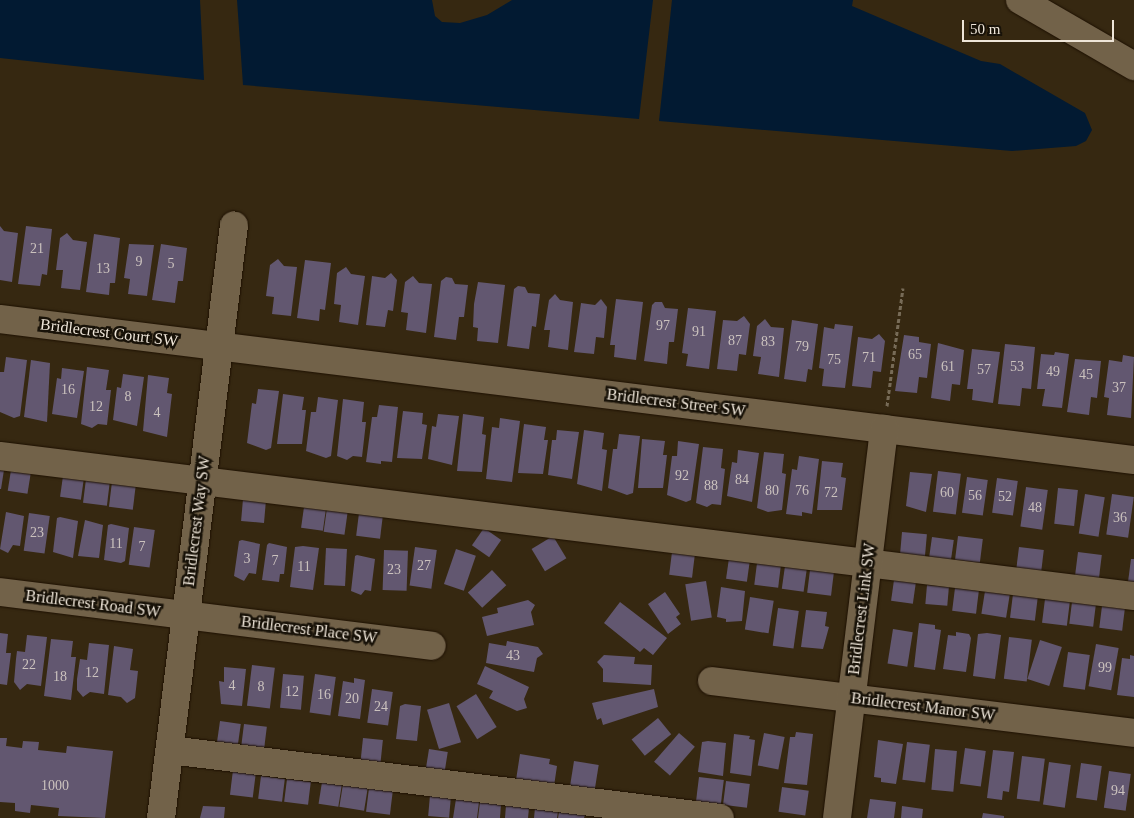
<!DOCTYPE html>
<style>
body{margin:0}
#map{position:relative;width:1134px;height:818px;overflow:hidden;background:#362811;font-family:"Times New Roman",serif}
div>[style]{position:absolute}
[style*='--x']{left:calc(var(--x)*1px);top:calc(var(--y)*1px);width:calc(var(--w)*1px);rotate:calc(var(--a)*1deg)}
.water>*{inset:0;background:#021a32}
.building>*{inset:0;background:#625770;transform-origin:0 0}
.path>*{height:3px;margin-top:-1.5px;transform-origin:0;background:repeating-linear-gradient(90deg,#776b57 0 4px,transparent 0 6.5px)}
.roads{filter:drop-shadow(0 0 1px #1d1000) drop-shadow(0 0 1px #1d1000)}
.minor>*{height:28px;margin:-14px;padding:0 14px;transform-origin:14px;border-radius:14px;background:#726249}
span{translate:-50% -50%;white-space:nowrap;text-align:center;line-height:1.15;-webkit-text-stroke:5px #181208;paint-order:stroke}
.number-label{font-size:14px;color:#cbc2be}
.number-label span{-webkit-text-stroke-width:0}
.street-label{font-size:16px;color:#eee5d8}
.scale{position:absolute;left:962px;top:20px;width:152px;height:22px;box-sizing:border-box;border:2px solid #eee5d8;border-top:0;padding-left:6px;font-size:15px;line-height:18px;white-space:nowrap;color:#eee5d8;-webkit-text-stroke:4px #181208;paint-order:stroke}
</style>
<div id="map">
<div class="water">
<i style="clip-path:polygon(0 0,200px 0,204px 80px,0 58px)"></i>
<i style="clip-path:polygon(237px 0,432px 0,435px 16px,442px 22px,460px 23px,487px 15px,512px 0,653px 0,639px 119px,243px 85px)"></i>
<i style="clip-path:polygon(672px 0,853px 0,852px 6px,981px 61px,1000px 64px,1085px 113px,1092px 130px,1086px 141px,1076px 146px,1012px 151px,659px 121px)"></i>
</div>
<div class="building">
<i style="clip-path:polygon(0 226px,4px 231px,18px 233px,12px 282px,0 280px)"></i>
<i style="clip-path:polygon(26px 226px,52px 229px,47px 275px,42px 274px,40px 286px,18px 284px)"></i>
<i style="clip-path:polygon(67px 233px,73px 240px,87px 242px,80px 290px,61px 288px,63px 270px,56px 270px,60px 238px)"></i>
<i style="clip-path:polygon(94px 234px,120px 238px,115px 283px,110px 283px,109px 295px,86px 292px)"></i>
<i style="clip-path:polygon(129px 244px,154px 245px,147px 296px,128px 294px,130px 279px,124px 278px)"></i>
<i style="clip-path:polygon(161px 244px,187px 248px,183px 281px,178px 281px,175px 303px,152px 300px)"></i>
<i style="clip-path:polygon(278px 259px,284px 266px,297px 267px,291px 316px,272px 314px,274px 297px,266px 296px,270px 265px)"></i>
<i style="clip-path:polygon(305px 260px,331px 263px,325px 310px,320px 309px,319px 321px,297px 318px)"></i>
<i style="clip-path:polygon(346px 267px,351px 274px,365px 276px,358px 325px,339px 322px,341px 305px,334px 304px,337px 273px)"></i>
<i style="clip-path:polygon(391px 273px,397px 280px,393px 311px,388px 310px,385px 327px,366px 325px,372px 276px,385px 278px)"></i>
<i style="clip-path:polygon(413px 276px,419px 283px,432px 284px,426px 333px,406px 330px,408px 313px,401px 312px,405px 282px)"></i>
<i style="clip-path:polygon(446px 277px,452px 278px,455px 284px,468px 285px,464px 317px,459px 317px,456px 340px,434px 337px,441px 281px)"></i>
<i style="clip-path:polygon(478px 282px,505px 285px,498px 343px,477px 341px,478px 328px,473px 327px,474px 304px)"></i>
<i style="clip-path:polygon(518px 286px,525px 287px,528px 293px,540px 294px,536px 327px,532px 326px,529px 349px,507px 346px,514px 289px)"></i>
<i style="clip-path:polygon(555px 294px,560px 300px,573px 302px,568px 350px,548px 347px,550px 330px,544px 330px,549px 300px)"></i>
<i style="clip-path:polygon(601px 299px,607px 307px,604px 338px,596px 337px,594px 354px,574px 352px,581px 303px,595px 305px)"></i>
<i style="clip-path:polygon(616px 299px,643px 302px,636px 360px,614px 357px,615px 345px,610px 345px)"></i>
<i style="clip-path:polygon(655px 302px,662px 302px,665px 308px,678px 309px,674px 342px,669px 342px,667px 364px,644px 361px,652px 305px)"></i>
<i style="clip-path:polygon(688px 308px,716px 311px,709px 369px,686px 366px,688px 354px,682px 353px)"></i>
<i style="clip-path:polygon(744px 316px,750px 324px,746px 355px,739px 354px,737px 371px,717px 369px,723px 320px,737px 321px)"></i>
<i style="clip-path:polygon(765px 319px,771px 327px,784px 328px,779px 377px,758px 374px,761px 357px,753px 356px,757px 326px)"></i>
<i style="clip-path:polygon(792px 320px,818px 324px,812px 370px,808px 369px,806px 382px,784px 379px)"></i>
<i style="clip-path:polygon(835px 324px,853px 326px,845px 388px,822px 386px,824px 369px,819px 368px,824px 327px,834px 329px)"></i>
<i style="clip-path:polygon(879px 334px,885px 341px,881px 372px,873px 371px,871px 388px,852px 386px,858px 337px,872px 339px)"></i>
<i style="clip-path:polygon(904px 335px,919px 337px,919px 342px,931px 344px,927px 378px,919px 377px,917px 393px,895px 391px)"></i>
<i style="clip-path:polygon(938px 343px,964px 350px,960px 385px,952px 384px,950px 401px,931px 398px)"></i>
<i style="clip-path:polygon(1005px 344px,1035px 347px,1031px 389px,1022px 388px,1020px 406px,998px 404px)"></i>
<i style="clip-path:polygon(972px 349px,1000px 352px,993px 403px,972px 400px,973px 389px,967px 389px)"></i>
<i style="clip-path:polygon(1055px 352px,1069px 354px,1062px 408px,1042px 406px,1045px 389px,1037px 389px,1041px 354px,1054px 355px)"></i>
<i style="clip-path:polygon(1123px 355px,1134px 357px,1131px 418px,1107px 415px,1109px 398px,1104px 397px,1109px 360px,1122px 362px)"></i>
<i style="clip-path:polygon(6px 357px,27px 360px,20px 416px,14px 418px,0 412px,0 372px,4px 372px)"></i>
<i style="clip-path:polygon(1075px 359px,1101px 361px,1097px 398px,1091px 397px,1089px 415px,1067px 412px)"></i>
<i style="clip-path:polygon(31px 360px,50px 363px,47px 422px,24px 417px)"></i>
<i style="clip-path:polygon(87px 367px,109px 370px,106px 390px,111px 390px,107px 425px,98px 424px,92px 428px,81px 424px)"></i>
<i style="clip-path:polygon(62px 368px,84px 371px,77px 418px,52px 414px,57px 378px,61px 379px)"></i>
<i style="clip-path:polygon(123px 374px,144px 377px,137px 426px,113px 420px,117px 387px,121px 388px)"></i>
<i style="clip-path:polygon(148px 375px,169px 378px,167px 393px,172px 394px,167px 437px,143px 431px)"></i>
<i style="clip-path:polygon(258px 389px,279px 391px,271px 448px,266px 450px,247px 443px,252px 403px,256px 404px)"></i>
<i style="clip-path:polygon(283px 394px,304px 397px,302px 410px,306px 410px,302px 444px,277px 444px)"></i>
<i style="clip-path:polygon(318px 397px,338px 400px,331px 456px,326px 458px,306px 451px,311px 412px,316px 412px)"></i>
<i style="clip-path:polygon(343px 399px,364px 402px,362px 422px,366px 422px,362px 457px,353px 456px,347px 460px,337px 456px)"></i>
<i style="clip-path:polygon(379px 405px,398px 407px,392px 462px,381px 461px,381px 464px,366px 462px,372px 417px,377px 417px)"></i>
<i style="clip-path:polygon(403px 411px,423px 413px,422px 424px,427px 425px,422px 459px,397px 458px)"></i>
<i style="clip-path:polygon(438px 414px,459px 416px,452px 465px,428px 459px,432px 426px,436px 427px)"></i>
<i style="clip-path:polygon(463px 414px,484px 417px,482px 434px,486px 435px,482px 472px,457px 471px)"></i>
<i style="clip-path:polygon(500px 418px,520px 421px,512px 482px,486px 479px,492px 427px,499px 428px)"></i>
<i style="clip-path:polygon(524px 424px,546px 427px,544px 440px,548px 440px,543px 474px,518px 473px)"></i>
<i style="clip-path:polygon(557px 430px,579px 432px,572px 479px,548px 475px,552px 440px,556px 440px)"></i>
<i style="clip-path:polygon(584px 430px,604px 433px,602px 449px,607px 450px,602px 491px,577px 484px)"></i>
<i style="clip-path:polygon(619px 434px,640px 436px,633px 493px,627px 495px,608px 488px,613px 449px,617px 449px)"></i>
<i style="clip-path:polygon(642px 439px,665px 441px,663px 455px,667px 455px,663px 488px,638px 488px)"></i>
<i style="clip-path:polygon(678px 441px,699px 444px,691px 500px,686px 502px,667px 495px,672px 456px,677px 456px)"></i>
<i style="clip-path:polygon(703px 447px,723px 449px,721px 468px,725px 469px,721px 505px,712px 504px,707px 507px,696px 503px)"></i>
<i style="clip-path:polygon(738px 450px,759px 453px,752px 502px,727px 496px,732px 462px,737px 463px)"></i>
<i style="clip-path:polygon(764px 452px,784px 454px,782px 473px,786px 474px,782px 510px,768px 512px,757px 508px)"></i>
<i style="clip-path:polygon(799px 456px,819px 459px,812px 514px,802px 512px,802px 516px,786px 514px,792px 469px,797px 470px)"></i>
<i style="clip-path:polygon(822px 461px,843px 463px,841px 477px,846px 478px,842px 510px,817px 510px)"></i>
<i style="clip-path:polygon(0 470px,4px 470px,1px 489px,0 489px)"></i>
<i style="left:11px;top:470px;width:20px;height:21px;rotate:9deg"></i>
<i style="left:938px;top:471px;width:23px;height:41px;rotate:7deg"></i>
<i style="clip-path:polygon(910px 472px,932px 474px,926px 512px,906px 506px)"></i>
<i style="left:63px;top:476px;width:21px;height:21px;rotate:8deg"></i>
<i style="left:967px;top:477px;width:21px;height:36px;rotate:8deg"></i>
<i style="left:997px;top:478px;width:21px;height:35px;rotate:8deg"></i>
<i style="left:86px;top:479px;width:24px;height:24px;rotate:7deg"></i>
<i style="left:112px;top:482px;width:24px;height:25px;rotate:7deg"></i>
<i style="left:1026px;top:487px;width:22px;height:40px;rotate:8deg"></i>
<i style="left:1058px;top:488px;width:20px;height:36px;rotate:6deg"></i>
<i style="left:1085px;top:494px;width:20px;height:40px;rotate:9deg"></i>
<i style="left:1112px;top:494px;width:22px;height:41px;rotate:8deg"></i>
<i style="left:243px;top:499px;width:23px;height:22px;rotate:5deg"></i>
<i style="left:304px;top:507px;width:22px;height:21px;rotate:8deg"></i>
<i style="left:327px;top:508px;width:21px;height:24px;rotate:8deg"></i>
<i style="clip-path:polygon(6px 512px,24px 516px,20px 546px,13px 545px,8px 553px,0 549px)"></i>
<i style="left:29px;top:513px;width:21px;height:38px;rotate:8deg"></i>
<i style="left:359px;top:513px;width:24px;height:23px;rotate:7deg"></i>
<i style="clip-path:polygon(60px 517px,78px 521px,73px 558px,53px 552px,57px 518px)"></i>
<i style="clip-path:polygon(85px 520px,103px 525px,99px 558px,78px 556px)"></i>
<i style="clip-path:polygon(111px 524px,129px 528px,125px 561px,121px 563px,104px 560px,108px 525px)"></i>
<i style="left:134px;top:527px;width:21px;height:38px;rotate:8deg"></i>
<i style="left:484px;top:528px;width:21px;height:21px;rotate:35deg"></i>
<i style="left:902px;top:532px;width:25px;height:23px;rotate:5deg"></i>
<i style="left:553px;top:536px;width:26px;height:25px;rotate:59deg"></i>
<i style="left:958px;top:536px;width:25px;height:24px;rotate:7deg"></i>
<i style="left:932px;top:537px;width:22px;height:21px;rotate:8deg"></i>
<i style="clip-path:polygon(242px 540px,260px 544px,256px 574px,249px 573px,244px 581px,234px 576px,239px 541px)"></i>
<i style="clip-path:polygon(269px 543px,287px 547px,284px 574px,280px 574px,279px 582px,262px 580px,267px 545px)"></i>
<i style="clip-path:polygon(303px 546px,319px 548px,313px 590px,290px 587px,295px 547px)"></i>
<i style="left:415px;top:547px;width:22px;height:39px;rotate:8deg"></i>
<i style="left:1019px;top:547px;width:25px;height:22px;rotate:7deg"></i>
<i style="left:326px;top:548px;width:21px;height:37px;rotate:3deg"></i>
<i style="left:456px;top:549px;width:21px;height:37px;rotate:19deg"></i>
<i style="left:384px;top:550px;width:24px;height:40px;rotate:2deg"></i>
<i style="left:672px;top:552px;width:23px;height:23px;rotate:7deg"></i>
<i style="left:1078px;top:552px;width:24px;height:24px;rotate:7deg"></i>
<i style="clip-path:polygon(357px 555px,375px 559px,371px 591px,365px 590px,361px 595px,351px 591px,355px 556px)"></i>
<i style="left:729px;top:558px;width:21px;height:21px;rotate:8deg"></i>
<i style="clip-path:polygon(1131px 559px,1134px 559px,1134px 582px,1128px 582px)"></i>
<i style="left:757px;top:563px;width:24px;height:22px;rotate:7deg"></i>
<i style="left:785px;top:566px;width:22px;height:23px;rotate:8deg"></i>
<i style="left:492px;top:570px;width:21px;height:33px;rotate:47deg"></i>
<i style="left:810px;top:570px;width:24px;height:23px;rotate:7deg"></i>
<i style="left:894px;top:580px;width:22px;height:21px;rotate:8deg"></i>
<i style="left:706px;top:581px;width:37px;height:21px;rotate:81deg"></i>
<i style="left:927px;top:585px;width:22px;height:19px;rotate:5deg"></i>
<i style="clip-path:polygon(721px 587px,745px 591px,742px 621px,726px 622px,726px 619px,717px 617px)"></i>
<i style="left:955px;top:588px;width:24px;height:23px;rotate:7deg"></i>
<i style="left:985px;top:591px;width:25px;height:23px;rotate:9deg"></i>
<i style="clip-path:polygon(665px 592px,680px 614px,676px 617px,681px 624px,668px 634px,648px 604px)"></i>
<i style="left:1013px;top:594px;width:25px;height:24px;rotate:7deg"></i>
<i style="left:750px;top:597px;width:24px;height:33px;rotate:9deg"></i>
<i style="left:1045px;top:599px;width:25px;height:24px;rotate:7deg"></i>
<i style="clip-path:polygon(528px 600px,535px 605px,531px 612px,534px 625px,487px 636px,482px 617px,498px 613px,497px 608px)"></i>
<i style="clip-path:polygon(620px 602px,667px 638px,653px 655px,644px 648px,640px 652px,604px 623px)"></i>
<i style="left:1072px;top:602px;width:24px;height:22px;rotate:7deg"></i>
<i style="left:1102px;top:606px;width:23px;height:22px;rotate:7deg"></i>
<i style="left:778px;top:608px;width:21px;height:38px;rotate:8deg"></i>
<i style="clip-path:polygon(806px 610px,827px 612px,825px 626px,829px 627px,823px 649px,801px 647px)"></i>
<i style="clip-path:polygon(919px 623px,935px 625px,935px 629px,941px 630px,935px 670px,914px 667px)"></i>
<i style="left:893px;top:629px;width:20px;height:35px;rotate:9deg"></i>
<i style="clip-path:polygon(956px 632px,969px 634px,971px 638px,966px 672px,943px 669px,948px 635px,956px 636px)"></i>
<i style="clip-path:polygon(0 633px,8px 634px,6px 653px,11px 653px,7px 685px,0 684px)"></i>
<i style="clip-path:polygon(987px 633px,1001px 635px,995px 679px,973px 676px,978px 634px)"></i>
<i style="clip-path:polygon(27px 635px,47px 637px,41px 686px,27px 684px,20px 690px,14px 682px,16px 659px,17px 651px,25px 652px)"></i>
<i style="left:1009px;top:637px;width:23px;height:42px;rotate:7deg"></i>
<i style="clip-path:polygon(51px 639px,73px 641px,71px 657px,76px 657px,71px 700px,44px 696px)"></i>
<i style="left:1040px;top:640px;width:23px;height:41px;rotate:18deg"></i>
<i style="clip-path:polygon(507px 641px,538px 647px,543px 654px,537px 658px,534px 672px,486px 663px,489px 643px,506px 646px)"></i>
<i style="clip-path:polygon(89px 643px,109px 645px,104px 694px,90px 692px,83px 697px,77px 690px,77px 679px,80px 659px,87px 660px)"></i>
<i style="left:1096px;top:644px;width:23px;height:43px;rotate:10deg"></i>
<i style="clip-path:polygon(114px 646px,133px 649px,130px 670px,138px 671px,135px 698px,127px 703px,121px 697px,108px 695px)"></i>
<i style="left:1068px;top:652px;width:22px;height:35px;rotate:8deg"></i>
<i style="clip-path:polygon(604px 655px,635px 657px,634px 664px,652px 665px,651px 685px,603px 682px,603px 669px,597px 662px)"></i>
<i style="clip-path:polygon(1130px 655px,1134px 656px,1134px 697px,1117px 695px,1122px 658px,1130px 659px)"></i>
<i style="left:252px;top:665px;width:23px;height:41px;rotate:7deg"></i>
<i style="clip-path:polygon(485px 666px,529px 687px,524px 699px,527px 708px,517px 711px,489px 698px,493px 691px,477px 684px)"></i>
<i style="clip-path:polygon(224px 667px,246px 669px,242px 706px,221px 704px,219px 681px,224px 682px)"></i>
<i style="left:283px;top:674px;width:21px;height:34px;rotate:5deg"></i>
<i style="left:315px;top:674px;width:21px;height:39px;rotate:8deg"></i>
<i style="clip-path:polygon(354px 678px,365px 680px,360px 719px,338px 716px,343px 681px,354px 683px)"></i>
<i style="left:372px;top:689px;width:21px;height:34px;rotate:8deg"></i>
<i style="clip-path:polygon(654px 689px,658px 707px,603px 725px,601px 718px,597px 720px,592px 703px)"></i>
<i style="left:476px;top:694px;width:39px;height:23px;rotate:58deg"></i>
<i style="left:449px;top:703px;width:41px;height:23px;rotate:73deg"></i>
<i style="clip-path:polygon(405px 704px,421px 706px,417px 741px,396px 739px,400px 706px)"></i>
<i style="left:658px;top:718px;width:21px;height:34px;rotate:51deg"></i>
<i style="left:220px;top:721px;width:21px;height:21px;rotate:8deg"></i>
<i style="left:244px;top:724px;width:23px;height:22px;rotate:7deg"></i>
<i style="clip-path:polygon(796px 732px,813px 734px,807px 785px,784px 783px,790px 737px,795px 737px)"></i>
<i style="left:679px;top:733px;width:21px;height:38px;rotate:41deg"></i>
<i style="left:764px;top:733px;width:21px;height:33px;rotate:11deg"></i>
<i style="clip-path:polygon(734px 734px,750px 736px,749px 739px,755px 740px,751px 776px,730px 773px)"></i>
<i style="clip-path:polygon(0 738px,7px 738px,6px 746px,22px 748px,23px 741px,39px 742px,38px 750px,66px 753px,67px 746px,113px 751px,105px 818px,58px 816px,59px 808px,31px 805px,30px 813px,15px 811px,15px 803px,0 802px)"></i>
<i style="left:363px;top:738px;width:20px;height:23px;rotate:6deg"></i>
<i style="clip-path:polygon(878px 740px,903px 744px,896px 784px,881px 782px,881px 778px,874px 777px)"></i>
<i style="clip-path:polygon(708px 741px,726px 743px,723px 776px,698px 772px,702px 742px)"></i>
<i style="left:907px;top:742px;width:23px;height:38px;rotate:7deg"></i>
<i style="left:965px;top:748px;width:21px;height:36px;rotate:8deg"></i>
<i style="left:429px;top:749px;width:19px;height:20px;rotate:9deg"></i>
<i style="left:935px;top:749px;width:22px;height:41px;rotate:5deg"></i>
<i style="clip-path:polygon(993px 750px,1014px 752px,1009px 792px,1003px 791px,1002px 800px,987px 798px)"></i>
<i style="clip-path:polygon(520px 754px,550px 759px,549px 764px,557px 766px,554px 786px,516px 780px)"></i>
<i style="left:1022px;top:756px;width:23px;height:43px;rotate:7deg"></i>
<i style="left:574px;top:761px;width:25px;height:25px;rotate:9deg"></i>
<i style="left:1049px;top:762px;width:22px;height:43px;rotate:8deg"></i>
<i style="left:1081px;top:763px;width:21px;height:35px;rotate:8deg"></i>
<i style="left:233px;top:770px;width:23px;height:25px;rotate:7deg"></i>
<i style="left:1109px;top:771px;width:22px;height:37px;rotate:8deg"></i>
<i style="left:261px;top:776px;width:24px;height:23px;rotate:7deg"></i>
<i style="left:699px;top:777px;width:25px;height:26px;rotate:7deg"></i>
<i style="left:287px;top:779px;width:24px;height:23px;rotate:7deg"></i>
<i style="left:726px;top:781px;width:24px;height:24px;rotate:7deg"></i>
<i style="left:322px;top:782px;width:20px;height:22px;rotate:9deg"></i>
<i style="left:343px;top:784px;width:25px;height:23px;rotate:9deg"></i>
<i style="left:782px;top:787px;width:27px;height:25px;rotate:8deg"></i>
<i style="left:369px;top:788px;width:24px;height:24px;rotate:7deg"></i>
<i style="left:430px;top:795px;width:21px;height:21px;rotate:5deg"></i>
<i style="clip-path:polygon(456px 799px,479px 802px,477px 818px,453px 818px)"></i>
<i style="clip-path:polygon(870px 799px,896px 802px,894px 818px,867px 818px)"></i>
<i style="clip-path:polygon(480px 802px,501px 804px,500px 818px,478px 818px)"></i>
<i style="clip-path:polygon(506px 805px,529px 808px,528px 818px,505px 818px)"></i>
<i style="clip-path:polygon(203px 806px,225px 807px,224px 818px,200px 818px)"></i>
<i style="clip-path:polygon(902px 806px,923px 809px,922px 818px,901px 818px)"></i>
<i style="clip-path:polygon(535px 808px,558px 811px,557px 818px,534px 818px)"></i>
<i style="clip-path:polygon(559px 812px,585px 815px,584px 818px,558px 818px)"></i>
<i style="clip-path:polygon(983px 813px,1004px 816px,1004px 818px,982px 818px)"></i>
</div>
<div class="path">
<i style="--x:887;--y:406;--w:119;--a:-82.3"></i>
</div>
<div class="roads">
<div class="minor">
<i style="--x:1020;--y:0;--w:132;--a:30.1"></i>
<i style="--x:0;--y:319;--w:1143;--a:7.09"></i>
<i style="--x:0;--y:456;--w:1143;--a:7.04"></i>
<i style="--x:0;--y:592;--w:435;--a:7.1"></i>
<i style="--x:712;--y:681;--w:425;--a:7"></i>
<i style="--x:170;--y:750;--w:554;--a:7.05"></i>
<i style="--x:161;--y:818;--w:597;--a:-82.98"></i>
<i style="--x:837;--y:818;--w:392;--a:-83.1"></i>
</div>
</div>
<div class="number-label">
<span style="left:37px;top:249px">21</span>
<span style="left:139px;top:262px">9</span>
<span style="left:171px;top:264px">5</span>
<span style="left:103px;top:269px">13</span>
<span style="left:663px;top:326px">97</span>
<span style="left:699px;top:332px">91</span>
<span style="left:735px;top:341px">87</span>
<span style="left:768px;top:342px">83</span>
<span style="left:802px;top:347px">79</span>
<span style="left:915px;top:355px">65</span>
<span style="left:869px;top:358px">71</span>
<span style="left:834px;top:360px">75</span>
<span style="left:948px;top:367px">61</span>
<span style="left:1017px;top:367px">53</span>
<span style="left:984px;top:370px">57</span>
<span style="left:1053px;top:372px">49</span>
<span style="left:1086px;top:375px">45</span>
<span style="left:1119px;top:388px">37</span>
<span style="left:68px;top:390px">16</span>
<span style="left:128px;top:397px">8</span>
<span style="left:96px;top:407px">12</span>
<span style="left:157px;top:413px">4</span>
<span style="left:682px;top:476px">92</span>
<span style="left:742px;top:480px">84</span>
<span style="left:711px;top:486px">88</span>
<span style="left:772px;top:491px">80</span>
<span style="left:802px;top:491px">76</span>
<span style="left:831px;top:493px">72</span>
<span style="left:947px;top:493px">60</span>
<span style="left:975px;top:496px">56</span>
<span style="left:1005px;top:497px">52</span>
<span style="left:1035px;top:508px">48</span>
<span style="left:1120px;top:518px">36</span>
<span style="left:37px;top:533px">23</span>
<span style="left:116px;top:544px">11</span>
<span style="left:142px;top:547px">7</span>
<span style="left:247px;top:559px">3</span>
<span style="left:275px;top:561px">7</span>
<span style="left:424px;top:566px">27</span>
<span style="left:304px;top:567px">11</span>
<span style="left:394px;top:570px">23</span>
<span style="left:513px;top:656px">43</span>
<span style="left:29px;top:665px">22</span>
<span style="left:1105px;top:668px">99</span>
<span style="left:92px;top:673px">12</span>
<span style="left:60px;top:677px">18</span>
<span style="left:232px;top:686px">4</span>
<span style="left:261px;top:687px">8</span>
<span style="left:292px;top:692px">12</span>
<span style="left:324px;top:695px">16</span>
<span style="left:352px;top:699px">20</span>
<span style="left:381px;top:707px">24</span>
<span style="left:55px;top:786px">1000</span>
<span style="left:1118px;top:791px">94</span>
</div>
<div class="street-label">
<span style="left:109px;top:333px;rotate:7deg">Bridlecrest Court SW</span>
<span style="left:676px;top:403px;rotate:7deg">Bridlecrest Street SW</span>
<span style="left:197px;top:521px;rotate:-83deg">Bridlecrest Way SW</span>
<span style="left:93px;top:604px;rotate:7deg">Bridlecrest Road SW</span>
<span style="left:862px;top:609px;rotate:-83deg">Bridlecrest Link SW</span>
<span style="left:309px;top:630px;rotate:7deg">Bridlecrest Place SW</span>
<span style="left:923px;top:707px;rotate:7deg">Bridlecrest Manor SW</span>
</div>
<div class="scale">50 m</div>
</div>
